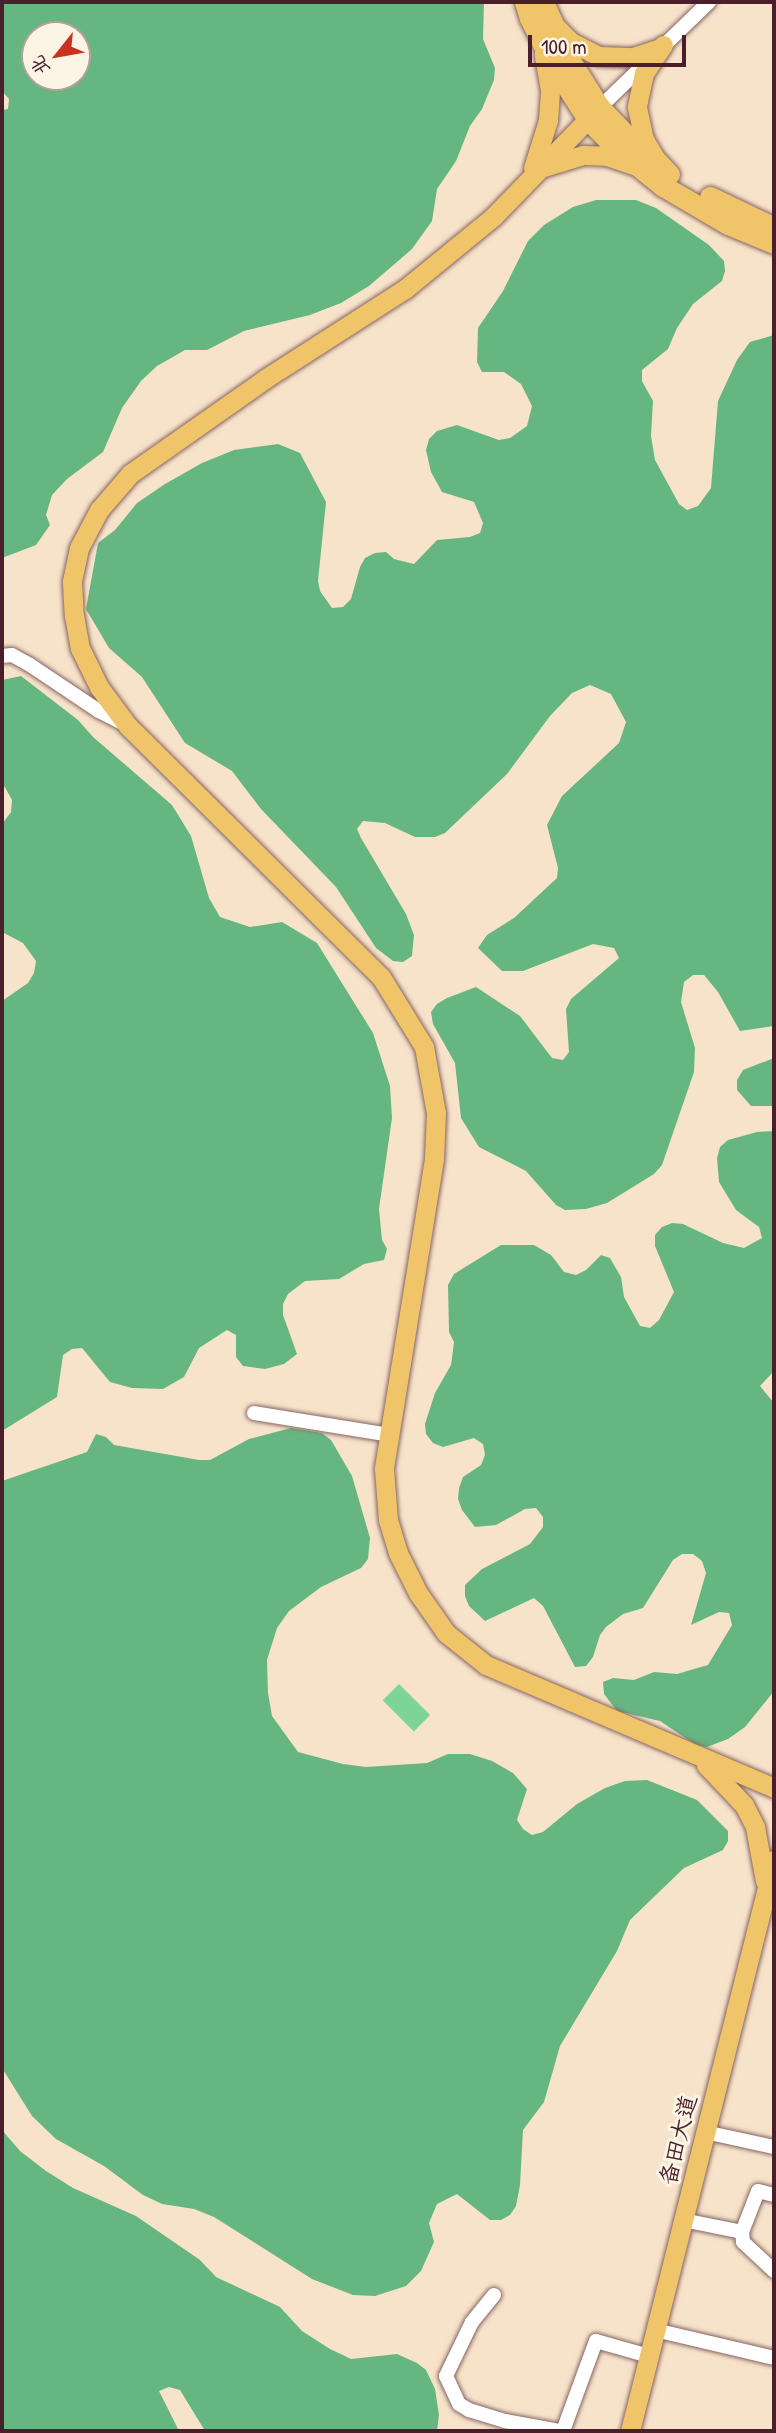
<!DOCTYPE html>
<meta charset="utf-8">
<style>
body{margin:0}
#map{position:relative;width:776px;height:2433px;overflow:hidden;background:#f7e3ca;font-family:"Patrick Hand","LXGW WenKai TC",sans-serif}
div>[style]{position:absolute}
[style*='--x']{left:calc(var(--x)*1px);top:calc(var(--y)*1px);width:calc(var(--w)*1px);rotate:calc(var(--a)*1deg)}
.green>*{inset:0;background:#7dd499;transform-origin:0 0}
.forest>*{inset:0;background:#66b681}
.roads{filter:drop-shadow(0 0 2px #876463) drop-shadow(0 0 2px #876463)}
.minor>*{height:14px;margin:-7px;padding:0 7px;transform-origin:7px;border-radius:7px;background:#fff}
.major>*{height:19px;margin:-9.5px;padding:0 9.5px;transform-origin:9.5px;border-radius:9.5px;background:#f0c469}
.highway>*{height:21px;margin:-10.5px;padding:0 10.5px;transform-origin:10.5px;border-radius:10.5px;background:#f0c469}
span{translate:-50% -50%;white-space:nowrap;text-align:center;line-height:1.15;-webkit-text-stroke:6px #fcf5e5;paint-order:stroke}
.street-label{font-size:23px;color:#4a1f2b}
.frame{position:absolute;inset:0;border:4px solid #4a1f2b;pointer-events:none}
.north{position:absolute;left:21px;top:21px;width:70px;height:70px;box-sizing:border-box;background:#fcf5e5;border:2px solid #b59f9b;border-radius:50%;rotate:239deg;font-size:19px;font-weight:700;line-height:28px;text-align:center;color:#4a1f2b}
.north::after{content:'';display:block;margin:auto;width:24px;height:32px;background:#c8321e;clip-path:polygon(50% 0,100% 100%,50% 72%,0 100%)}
.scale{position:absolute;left:528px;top:35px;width:158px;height:32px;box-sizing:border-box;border:4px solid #4a1f2b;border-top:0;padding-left:9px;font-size:21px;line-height:24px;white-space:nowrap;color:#4a1f2b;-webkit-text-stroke:5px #fcf5e5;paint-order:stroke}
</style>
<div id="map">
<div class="green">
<i style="left:399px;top:1684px;width:44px;height:23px;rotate:45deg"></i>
</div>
<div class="forest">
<i style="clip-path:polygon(evenodd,2px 2px,484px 2px,483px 39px,495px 68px,494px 80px,482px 109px,470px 126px,456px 161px,437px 189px,432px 221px,412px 249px,369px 286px,341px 303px,310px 315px,244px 331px,207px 350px,185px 350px,157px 366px,141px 381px,122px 408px,103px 452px,67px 479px,52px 495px,46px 515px,50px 525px,36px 545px,2px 558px,2px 110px,8px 109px,9px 99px,2px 91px,2px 2px,35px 35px,77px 35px,77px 77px,35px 77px,35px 35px)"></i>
<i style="clip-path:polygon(596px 200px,636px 200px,656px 208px,709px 245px,724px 261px,725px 271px,722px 281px,693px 304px,677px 328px,668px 349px,642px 370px,642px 381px,653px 401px,651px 436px,655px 460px,679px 504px,687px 510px,698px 506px,711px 488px,718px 401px,737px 360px,750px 342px,774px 335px,774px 1026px,740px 1031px,718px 992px,704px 975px,693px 975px,684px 982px,681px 1002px,695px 1048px,694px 1072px,662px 1165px,654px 1174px,607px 1203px,586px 1209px,565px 1210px,556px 1205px,526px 1171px,479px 1147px,461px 1118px,455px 1063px,433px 1024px,431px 1012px,437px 1004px,447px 998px,476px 987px,520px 1016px,552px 1058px,563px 1060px,569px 1052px,566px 1009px,571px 999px,619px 958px,614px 948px,593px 944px,523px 971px,502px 971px,478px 948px,487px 935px,514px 918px,557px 878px,558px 868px,547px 825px,562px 796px,619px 743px,626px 722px,611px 694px,590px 685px,572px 693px,550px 716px,507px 774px,445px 833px,435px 837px,415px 837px,385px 823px,363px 821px,357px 829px,361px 838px,406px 914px,414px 935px,412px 956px,403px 962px,393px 961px,376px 948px,336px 887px,261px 809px,232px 771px,185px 743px,142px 677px,109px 648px,86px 609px,98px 543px,115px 530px,137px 503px,165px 484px,202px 463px,234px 450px,278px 444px,300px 453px,326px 502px,318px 581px,320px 591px,332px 608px,343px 607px,351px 599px,360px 567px,365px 558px,375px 553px,386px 552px,394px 559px,414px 564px,437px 540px,470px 537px,480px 533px,483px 523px,474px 502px,442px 492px,431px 472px,426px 450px,429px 439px,437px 431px,457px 425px,499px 440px,510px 438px,527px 426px,532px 406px,521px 384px,504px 372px,482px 372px,477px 362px,478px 328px,503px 291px,528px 241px,544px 225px,573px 207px)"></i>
<i style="clip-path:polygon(21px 676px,78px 720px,93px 737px,172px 805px,191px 836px,209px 898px,220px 917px,250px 927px,282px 922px,317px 943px,373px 1033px,390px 1086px,392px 1118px,379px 1209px,382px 1240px,387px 1249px,384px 1260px,364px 1264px,339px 1279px,305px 1281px,288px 1294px,283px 1304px,283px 1315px,297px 1354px,284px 1364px,265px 1369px,243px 1366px,236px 1357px,236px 1335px,227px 1330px,199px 1348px,184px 1377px,163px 1389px,132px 1388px,110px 1382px,82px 1348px,72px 1349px,63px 1355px,57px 1397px,2px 1431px,2px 1001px,28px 983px,34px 973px,36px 961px,23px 943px,2px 932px,2px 824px,11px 812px,12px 800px,2px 782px,2px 680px)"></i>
<i style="clip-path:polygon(774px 1058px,774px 1106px,751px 1106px,737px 1090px,737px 1080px,743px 1070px)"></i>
<i style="clip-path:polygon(774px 1131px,774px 1371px,760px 1386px,774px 1403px,774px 1691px,745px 1727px,728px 1739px,707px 1747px,696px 1745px,660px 1721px,617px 1711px,604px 1694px,603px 1682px,613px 1678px,634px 1680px,654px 1672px,677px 1674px,708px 1665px,732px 1625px,729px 1613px,719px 1612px,691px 1625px,706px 1573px,702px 1561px,693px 1554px,682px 1554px,673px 1560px,643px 1608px,623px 1614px,606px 1627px,600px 1635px,593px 1657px,586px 1666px,575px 1667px,543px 1606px,534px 1598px,485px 1621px,469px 1606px,465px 1596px,465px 1585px,482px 1569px,530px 1544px,543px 1527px,543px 1517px,536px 1508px,525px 1509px,496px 1525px,475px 1527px,462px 1510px,458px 1499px,459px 1488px,463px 1477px,481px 1465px,485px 1455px,483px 1444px,474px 1438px,443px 1447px,433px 1443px,426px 1434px,425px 1424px,435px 1393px,451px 1365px,454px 1342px,449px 1332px,448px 1285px,454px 1274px,501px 1245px,534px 1245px,551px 1255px,564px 1272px,576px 1275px,586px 1270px,601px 1255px,610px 1258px,621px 1277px,624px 1297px,640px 1326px,650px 1328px,659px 1320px,674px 1292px,655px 1246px,655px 1235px,662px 1227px,672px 1223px,683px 1224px,723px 1243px,744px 1248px,762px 1238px,759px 1227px,736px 1210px,719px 1182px,717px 1158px,720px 1147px,728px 1140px,757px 1132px)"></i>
<i style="clip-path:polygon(291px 1428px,322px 1433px,331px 1440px,352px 1476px,370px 1538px,368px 1559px,361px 1568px,321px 1587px,289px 1611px,277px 1628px,267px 1660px,268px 1693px,272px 1716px,298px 1752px,343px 1764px,366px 1767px,427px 1763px,448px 1754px,470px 1754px,492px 1761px,513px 1773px,527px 1789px,517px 1820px,523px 1829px,532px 1835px,543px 1832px,577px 1804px,605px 1788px,625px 1781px,647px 1780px,697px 1800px,728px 1831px,728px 1841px,723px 1850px,684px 1868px,630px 1920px,617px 1951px,560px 2046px,544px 2102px,523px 2130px,520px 2185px,516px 2206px,510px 2215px,501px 2220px,490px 2220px,457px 2194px,437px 2204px,429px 2223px,434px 2242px,421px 2271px,406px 2286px,375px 2296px,353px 2295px,312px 2279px,214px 2217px,194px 2209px,162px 2204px,143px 2195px,104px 2166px,56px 2139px,32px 2116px,2px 2068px,2px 1481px,87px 1452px,96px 1434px,106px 1437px,114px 1445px,199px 1460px,210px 1460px,249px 1439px)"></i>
<i style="clip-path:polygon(2px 2130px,20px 2151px,46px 2171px,73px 2188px,136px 2216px,200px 2260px,216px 2277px,280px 2307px,302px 2331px,330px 2349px,351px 2359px,397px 2354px,417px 2363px,426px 2370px,435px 2389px,439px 2415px,437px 2431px,205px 2431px,180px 2390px,169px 2387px,159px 2391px,179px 2431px,2px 2431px)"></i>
</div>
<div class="roads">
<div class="minor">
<i style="--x:594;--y:113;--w:160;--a:-44"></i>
<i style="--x:2;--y:656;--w:10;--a:-6"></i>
<i style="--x:12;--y:655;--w:21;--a:29"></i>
<i style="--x:30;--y:665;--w:83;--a:33.7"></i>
<i style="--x:99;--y:711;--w:28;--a:27"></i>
<i style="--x:254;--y:1413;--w:138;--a:9.2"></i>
<i style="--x:705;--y:2132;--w:71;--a:12.3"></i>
<i style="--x:774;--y:2195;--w:16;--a:-166"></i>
<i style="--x:758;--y:2191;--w:44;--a:111.3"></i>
<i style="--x:742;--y:2232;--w:10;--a:84"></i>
<i style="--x:743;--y:2242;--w:42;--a:43.1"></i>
<i style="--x:683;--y:2220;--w:60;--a:11.5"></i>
<i style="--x:494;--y:2295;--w:35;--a:129"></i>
<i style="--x:472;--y:2322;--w:60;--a:115.7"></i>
<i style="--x:446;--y:2376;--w:31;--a:65"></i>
<i style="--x:459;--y:2404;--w:12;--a:31"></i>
<i style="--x:469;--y:2410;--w:38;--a:17"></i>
<i style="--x:505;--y:2421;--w:51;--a:10.2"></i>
<i style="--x:655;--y:2330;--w:122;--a:13.2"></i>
<i style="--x:563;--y:2431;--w:96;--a:-69.9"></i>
<i style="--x:596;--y:2341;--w:55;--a:15.8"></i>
</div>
<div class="major">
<i style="--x:555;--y:26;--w:23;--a:45"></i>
<i style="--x:571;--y:42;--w:31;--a:27"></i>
<i style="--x:599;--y:56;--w:34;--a:2"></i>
<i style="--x:633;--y:57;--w:28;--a:-18"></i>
<i style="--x:663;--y:45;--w:34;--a:124"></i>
<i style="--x:644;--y:73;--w:35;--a:102"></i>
<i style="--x:637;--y:107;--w:33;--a:78"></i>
<i style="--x:644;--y:139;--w:22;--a:60"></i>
<i style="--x:655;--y:158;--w:22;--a:47"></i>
<i style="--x:588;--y:119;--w:136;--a:134.1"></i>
<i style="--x:493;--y:217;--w:114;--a:140.7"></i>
<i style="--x:405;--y:289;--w:166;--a:147.3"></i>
<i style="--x:265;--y:379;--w:165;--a:144.9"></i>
<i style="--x:130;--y:474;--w:48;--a:130.7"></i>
<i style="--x:99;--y:510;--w:43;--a:117.8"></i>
<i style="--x:79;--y:548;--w:35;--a:102"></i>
<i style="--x:72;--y:582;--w:33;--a:87"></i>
<i style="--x:74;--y:615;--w:34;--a:80"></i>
<i style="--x:80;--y:648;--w:43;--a:64"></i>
<i style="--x:99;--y:687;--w:49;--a:53.4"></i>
<i style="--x:128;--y:726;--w:356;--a:44.8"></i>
<i style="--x:381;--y:977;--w:82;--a:58.4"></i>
<i style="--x:424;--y:1047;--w:67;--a:79.7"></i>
<i style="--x:436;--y:1113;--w:46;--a:92.5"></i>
<i style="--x:434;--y:1159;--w:314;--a:99.2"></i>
<i style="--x:384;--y:1469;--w:51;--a:85.5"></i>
<i style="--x:388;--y:1520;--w:34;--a:73"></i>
<i style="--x:398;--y:1553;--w:45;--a:63.4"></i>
<i style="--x:418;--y:1593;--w:49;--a:55"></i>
<i style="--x:446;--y:1633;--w:51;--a:38.7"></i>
<i style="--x:486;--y:1665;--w:313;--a:23.1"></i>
<i style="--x:544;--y:167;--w:41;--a:-17.1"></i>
<i style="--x:583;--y:155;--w:24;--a:2"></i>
<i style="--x:607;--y:156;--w:28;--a:19"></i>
<i style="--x:533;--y:168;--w:50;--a:-72.6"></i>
<i style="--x:548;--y:120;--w:30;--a:-86"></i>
<i style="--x:550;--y:90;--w:36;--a:-100"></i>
<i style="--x:706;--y:1765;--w:55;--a:46.5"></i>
<i style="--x:744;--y:1805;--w:25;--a:63"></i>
<i style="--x:755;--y:1827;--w:55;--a:79.5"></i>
<i style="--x:630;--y:2431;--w:589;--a:-75.85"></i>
</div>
<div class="highway">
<i style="--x:525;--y:2;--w:17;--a:73"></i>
<i style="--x:530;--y:18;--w:56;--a:63.4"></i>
<i style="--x:555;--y:68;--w:61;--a:57.1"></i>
<i style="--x:588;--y:119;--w:39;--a:46"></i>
<i style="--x:615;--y:147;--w:62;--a:39.1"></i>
<i style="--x:663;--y:186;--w:75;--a:30.3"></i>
<i style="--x:728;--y:224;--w:50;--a:22.4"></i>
<i style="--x:543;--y:2;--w:63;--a:65.5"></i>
<i style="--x:569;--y:59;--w:57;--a:58"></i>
<i style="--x:599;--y:107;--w:66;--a:46.2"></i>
<i style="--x:710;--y:197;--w:69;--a:25.8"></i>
</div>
</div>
<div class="street-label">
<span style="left:678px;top:2140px;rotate:-76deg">备田大道</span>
</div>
<div class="frame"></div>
<div class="north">北</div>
<div class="scale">100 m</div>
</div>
